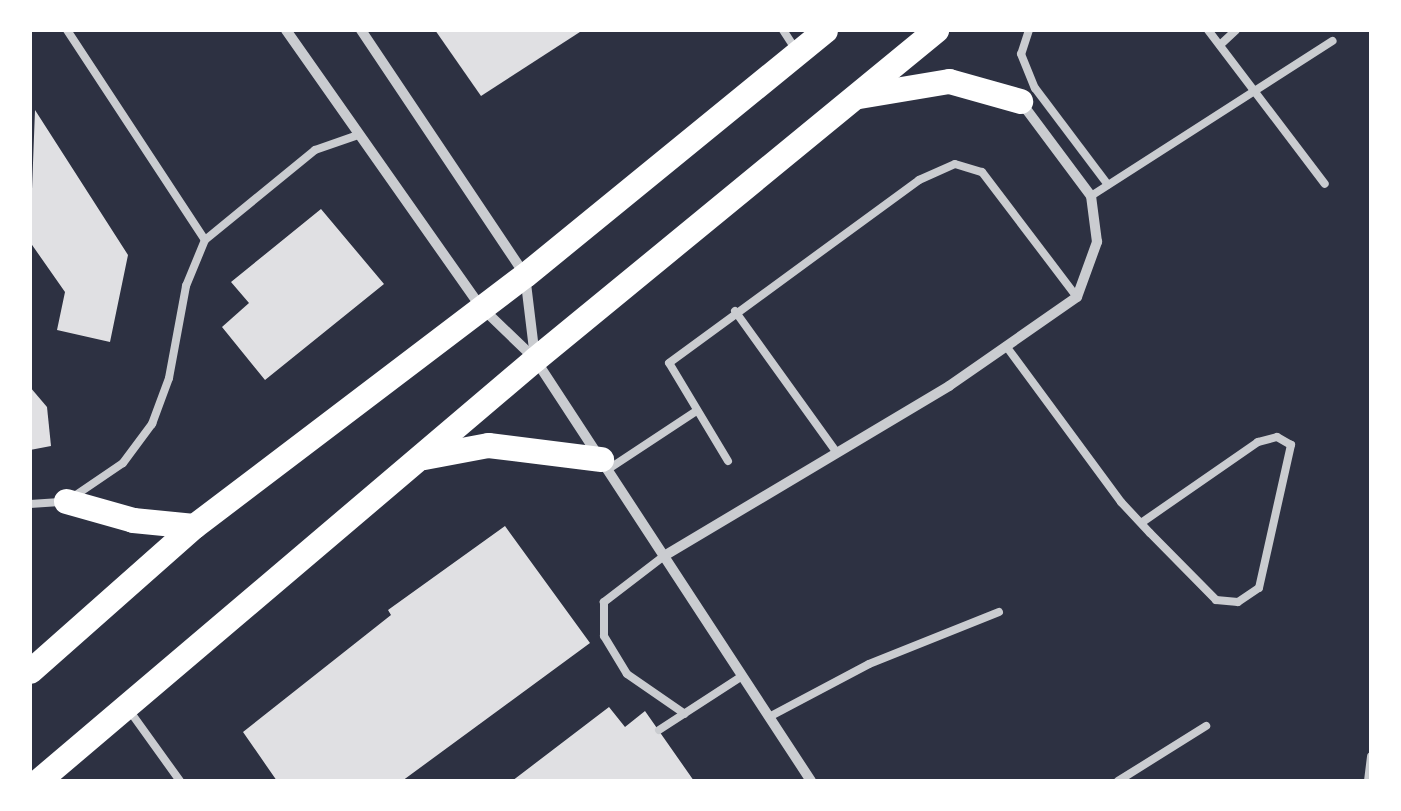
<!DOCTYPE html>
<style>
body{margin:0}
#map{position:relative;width:1401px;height:811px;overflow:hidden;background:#2d3142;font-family:Poppins,sans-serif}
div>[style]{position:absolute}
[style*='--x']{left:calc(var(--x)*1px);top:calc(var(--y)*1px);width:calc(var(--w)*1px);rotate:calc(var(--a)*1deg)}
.building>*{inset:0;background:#e0e0e3}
.service>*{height:8px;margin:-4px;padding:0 4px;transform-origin:4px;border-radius:4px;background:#caccd0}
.minor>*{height:10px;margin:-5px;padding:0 5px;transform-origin:5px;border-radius:5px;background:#caccd0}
.primary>*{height:25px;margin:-12.5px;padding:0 12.5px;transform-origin:12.5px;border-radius:12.5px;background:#fff}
span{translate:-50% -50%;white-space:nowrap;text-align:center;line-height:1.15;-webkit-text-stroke:10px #fff;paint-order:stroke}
.frame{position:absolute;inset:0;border:32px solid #fff;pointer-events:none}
</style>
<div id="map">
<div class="building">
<i style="clip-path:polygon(435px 30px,583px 30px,481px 96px)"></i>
<i style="clip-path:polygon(35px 110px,128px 255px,110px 342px,57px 330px,65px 292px,30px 242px)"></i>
<i style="clip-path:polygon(321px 209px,384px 284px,265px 380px,222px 327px,249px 303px,231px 282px)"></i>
<i style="clip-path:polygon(30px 387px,47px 407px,51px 446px,30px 450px)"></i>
<i style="clip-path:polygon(505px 526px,590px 643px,402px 781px,277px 781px,243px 732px,391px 615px,388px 610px)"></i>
<i style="clip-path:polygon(609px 707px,625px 727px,645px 711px,694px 781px,512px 781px)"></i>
</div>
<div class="service">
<i style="--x:67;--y:30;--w:251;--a:56.7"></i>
<i style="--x:783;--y:30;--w:20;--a:57"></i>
<i style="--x:1029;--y:30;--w:25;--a:108"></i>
<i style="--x:1021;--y:54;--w:37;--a:68"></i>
<i style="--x:1035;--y:88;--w:121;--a:53"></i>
<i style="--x:1208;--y:30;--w:193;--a:52.8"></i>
<i style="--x:1220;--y:45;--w:22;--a:-43"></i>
<i style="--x:1091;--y:196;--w:287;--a:-32.7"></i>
<i style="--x:735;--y:311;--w:175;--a:54.3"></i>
<i style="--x:1006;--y:346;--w:194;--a:53.6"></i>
<i style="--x:1121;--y:502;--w:42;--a:46.9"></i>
<i style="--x:1150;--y:533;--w:94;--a:45.4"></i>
<i style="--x:1216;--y:600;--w:22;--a:5"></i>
<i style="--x:1238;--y:602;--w:25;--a:-34"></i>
<i style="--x:1259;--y:588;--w:147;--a:-77.4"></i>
<i style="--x:1291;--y:445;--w:16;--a:-150"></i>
<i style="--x:1277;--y:437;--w:20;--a:165"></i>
<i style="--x:1258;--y:442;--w:142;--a:145.3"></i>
<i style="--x:728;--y:461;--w:114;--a:-121"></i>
<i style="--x:669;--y:363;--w:310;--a:-36.2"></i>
<i style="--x:919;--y:180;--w:39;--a:-24"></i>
<i style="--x:955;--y:164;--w:28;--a:17"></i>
<i style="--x:982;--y:172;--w:157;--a:52.8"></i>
<i style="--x:607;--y:470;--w:105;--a:-33.4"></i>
<i style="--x:73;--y:497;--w:60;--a:-34.2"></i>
<i style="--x:123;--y:463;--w:49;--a:-53.4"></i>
<i style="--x:152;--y:424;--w:49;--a:-69.7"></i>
<i style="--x:169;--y:378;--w:94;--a:-79.5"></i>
<i style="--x:186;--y:286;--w:50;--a:-67.6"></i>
<i style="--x:205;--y:240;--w:142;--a:-39.3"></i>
<i style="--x:315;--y:150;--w:46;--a:-19.2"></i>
<i style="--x:30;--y:504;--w:30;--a:-4"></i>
<i style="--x:664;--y:556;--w:76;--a:142.5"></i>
<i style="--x:604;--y:602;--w:34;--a:90"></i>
<i style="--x:604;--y:636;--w:44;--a:58.8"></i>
<i style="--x:627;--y:674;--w:70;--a:34.6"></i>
<i style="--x:129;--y:710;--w:87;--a:54.3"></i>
<i style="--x:769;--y:717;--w:113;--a:-27.9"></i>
<i style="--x:869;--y:664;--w:140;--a:-21.8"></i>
<i style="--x:659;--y:730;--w:99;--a:-33"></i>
<i style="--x:1118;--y:781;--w:104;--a:-32"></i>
<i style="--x:1368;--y:781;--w:25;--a:-83"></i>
</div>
<div class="minor">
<i style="--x:286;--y:30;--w:337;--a:54.9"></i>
<i style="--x:480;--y:306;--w:76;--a:43.9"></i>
<i style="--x:535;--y:359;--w:504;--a:56.81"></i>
<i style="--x:361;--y:30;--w:295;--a:56.2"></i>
<i style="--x:525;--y:275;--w:84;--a:83.1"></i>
<i style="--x:664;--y:556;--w:332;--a:-30.8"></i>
<i style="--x:949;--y:386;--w:156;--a:-34.8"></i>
<i style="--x:1077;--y:297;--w:59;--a:-70"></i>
<i style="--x:1097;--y:242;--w:46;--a:-97.4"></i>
<i style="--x:1091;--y:196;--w:117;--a:-126.7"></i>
</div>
<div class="primary">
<i style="--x:859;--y:96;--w:91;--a:-9.5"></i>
<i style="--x:949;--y:81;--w:74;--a:15.7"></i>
<i style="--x:424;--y:457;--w:65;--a:-10.6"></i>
<i style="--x:488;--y:445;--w:114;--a:7.1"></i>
<i style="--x:66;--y:501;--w:70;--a:15.8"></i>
<i style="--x:133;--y:520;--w:61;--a:5.6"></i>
<i style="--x:30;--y:671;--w:219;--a:-41.5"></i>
<i style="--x:194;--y:526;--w:415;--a:-37.2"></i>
<i style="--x:525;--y:275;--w:387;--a:-39.2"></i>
<i style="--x:38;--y:781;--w:652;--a:-40.33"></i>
<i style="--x:535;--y:359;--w:519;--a:-39.37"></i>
</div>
<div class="frame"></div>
</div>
